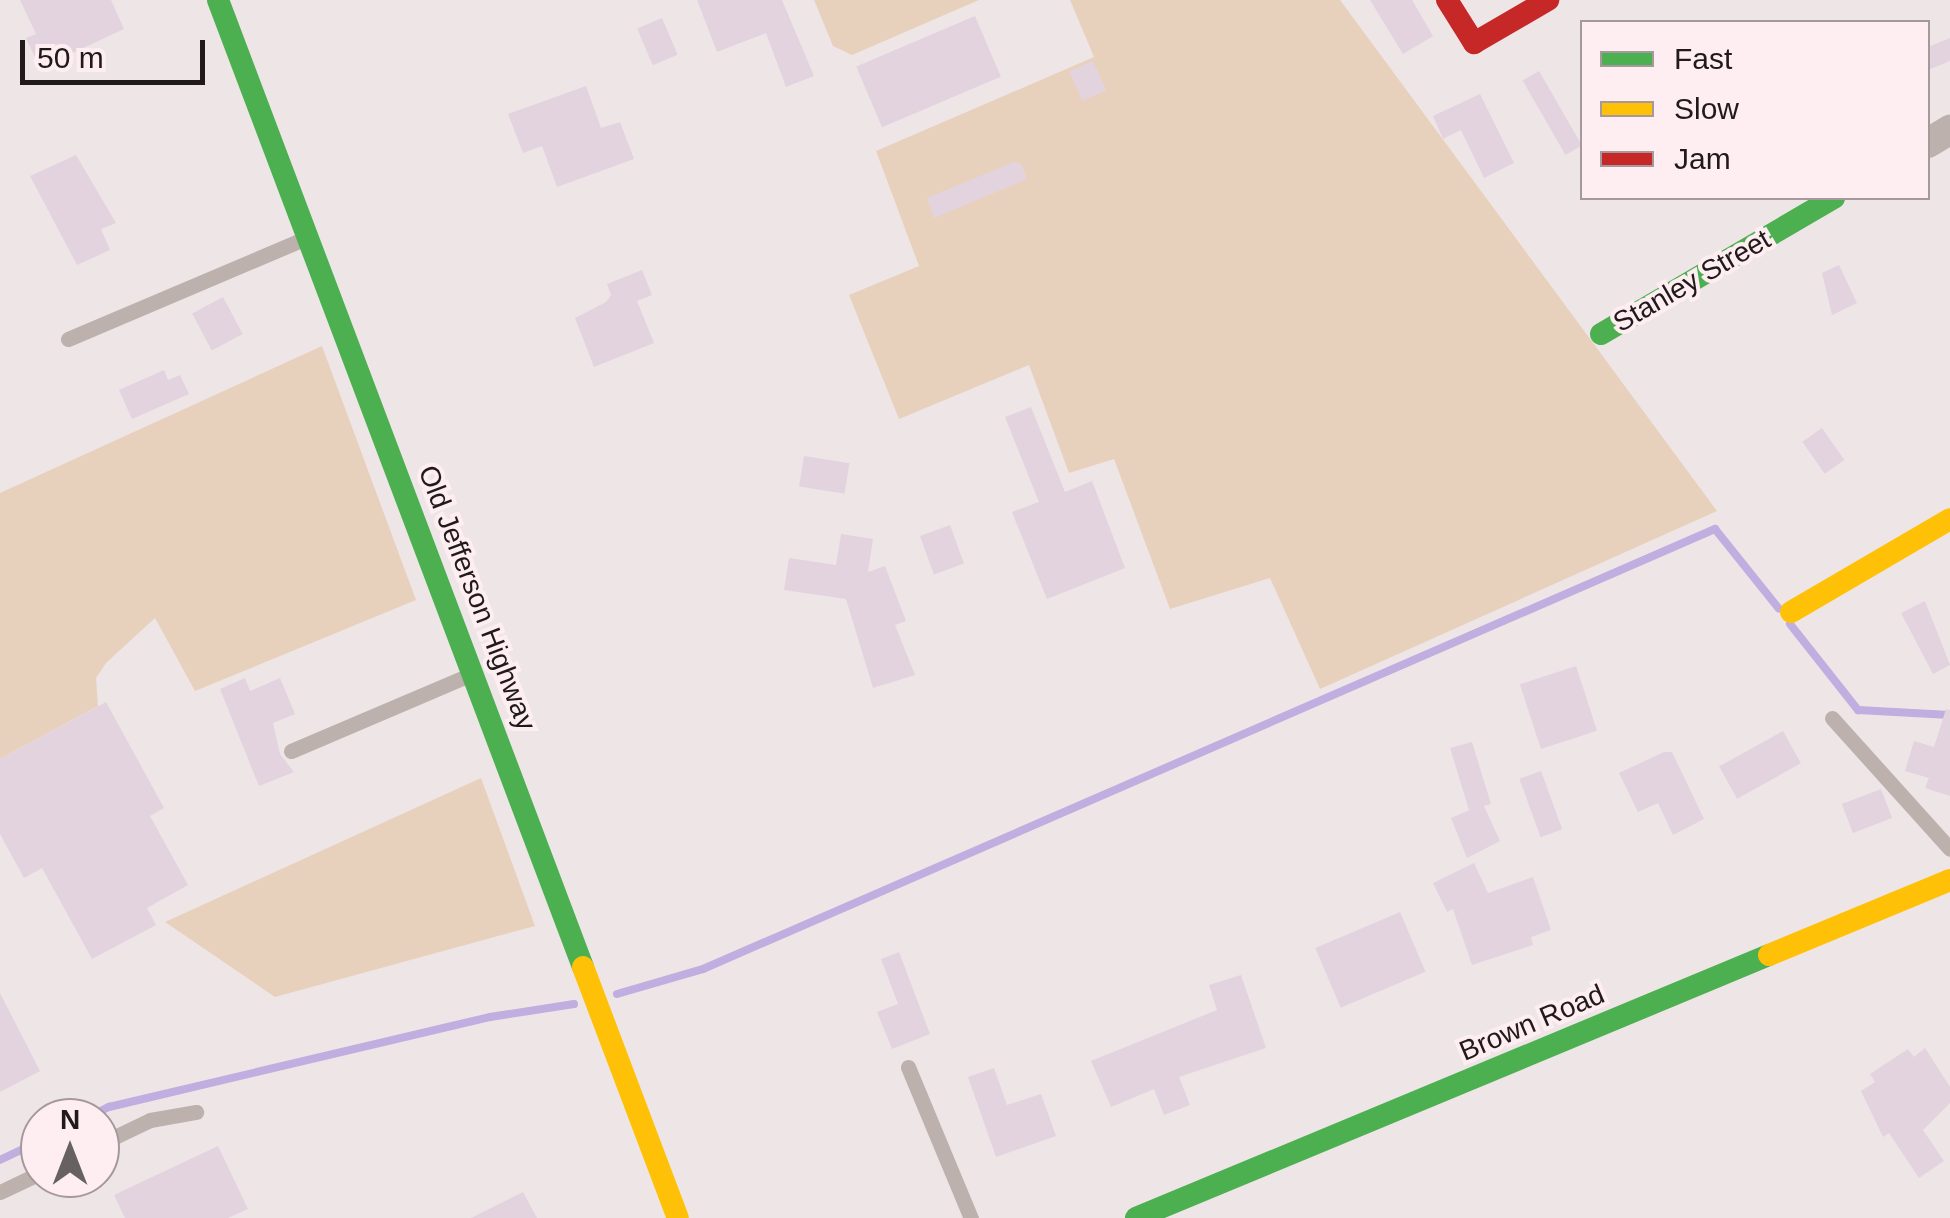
<!DOCTYPE html>
<style>
body{margin:0}
#map{position:relative;width:1950px;height:1218px;overflow:hidden;background:#eee5e7;font-family:Arial,sans-serif}
div>[style]{position:absolute}
[style*='--x']{left:calc(var(--x)*1px);top:calc(var(--y)*1px);width:calc(var(--w)*1px);rotate:calc(var(--a)*1deg)}
.green>*{inset:0;background:#e8d1bc}
.stream>*{height:8px;margin:-4px;padding:0 4px;transform-origin:4px;border-radius:4px;background:#bfaedf}
.building>*{inset:0;background:#e3d3df;transform-origin:0 0}
.lane>*{height:15px;margin:-7.5px;padding:0 7.5px;transform-origin:7.5px;border-radius:7.5px;background:#bdb1ae}
.street>*{height:30px;margin:-15px;padding:0 15px;transform-origin:15px;border-radius:15px;background:#bdb1ae}
.fast>*{height:22px;margin:-11px;padding:0 11px;transform-origin:11px;border-radius:11px;background:#4caf50}
.slow>*{height:22px;margin:-11px;padding:0 11px;transform-origin:11px;border-radius:11px;background:#ffc107}
.jam>*{height:22px;margin:-11px;padding:0 11px;transform-origin:11px;border-radius:11px;background:#c62828}
span{translate:-50% -50%;white-space:nowrap;text-align:center;line-height:1.15;-webkit-text-stroke:8px #ffeef1;paint-order:stroke}
.street-label{font-size:28px;color:#201a1b}
.legend{position:absolute;left:1580px;top:20px;width:350px;height:180px;box-sizing:border-box;background:#ffeef1;border:2px solid #a6999b;margin:0;padding:12px 18px;list-style:none;font-size:30px;color:#201a1b}
.legend li{display:flex;align-items:center;gap:20px;height:50px}
.legend b{width:50px;border:2px solid #a6999b}
.north{position:absolute;left:20px;top:1098px;width:100px;height:100px;box-sizing:border-box;background:#ffeef1;border:2px solid #a6999b;border-radius:50%;rotate:0deg;font-size:28px;font-weight:700;line-height:40px;text-align:center;color:#201a1b}
.north::after{content:'';display:block;margin:auto;width:35px;height:45px;background:#686162;clip-path:polygon(50% 0,100% 100%,50% 72%,0 100%)}
.scale{position:absolute;left:20px;top:40px;width:185px;height:45px;box-sizing:border-box;border:5px solid #201a1b;border-top:0;padding-left:12px;font-size:30px;line-height:35px;white-space:nowrap;color:#201a1b;-webkit-text-stroke:8px #ffeef1;paint-order:stroke}
</style>
<div id="map">
<div class="green">
<i style="clip-path:polygon(814px 0,979px 0,852px 55px,833px 46px)"></i>
<i style="clip-path:polygon(1070px 0,1340px 0,1717px 511px,1320px 689px,1270px 578px,1170px 609px,1114px 459px,1069px 473px,1029px 365px,899px 419px,849px 295px,919px 266px,876px 151px,1094px 57px)"></i>
<i style="clip-path:polygon(322px 346px,416px 600px,195px 691px,155px 618px,106px 663px,96px 678px,98px 706px,0 759px,0 493px)"></i>
<i style="clip-path:polygon(481px 778px,535px 926px,275px 997px,165px 922px)"></i>
</div>
<div class="stream">
<i style="--x:1790;--y:624;--w:110;--a:51.7"></i>
<i style="--x:1858;--y:710;--w:92;--a:3.1"></i>
<i style="--x:617;--y:994;--w:90;--a:-16.2"></i>
<i style="--x:703;--y:969;--w:1104;--a:-23.5"></i>
<i style="--x:1715;--y:529;--w:102;--a:51.3"></i>
<i style="--x:87;--y:1118;--w:25;--a:-27"></i>
<i style="--x:109;--y:1107;--w:391;--a:-13.3"></i>
<i style="--x:490;--y:1017;--w:85;--a:-8.8"></i>
<i style="--x:0;--y:1160;--w:44;--a:-25.4"></i>
</div>
<div class="building">
<i style="clip-path:polygon(20px 0,111px 0,124px 29px,40px 68px,26px 38px,36px 34px)"></i>
<i style="clip-path:polygon(697px 0,782px 0,814px 76px,786px 87px,766px 33px,717px 52px)"></i>
<i style="clip-path:polygon(1370px 0,1412px 0,1433px 36px,1403px 54px)"></i>
<i style="left:975px;top:16px;width:66px;height:129px;rotate:67deg"></i>
<i style="left:662px;top:18px;width:40px;height:27px;rotate:67deg"></i>
<i style="clip-path:polygon(1950px 38px,1950px 61px,1928px 70px,1928px 47px)"></i>
<i style="left:1093px;top:61px;width:32px;height:26px;rotate:66deg"></i>
<i style="left:1539px;top:71px;width:86px;height:19px;rotate:60deg"></i>
<i style="clip-path:polygon(586px 86px,601px 128px,620px 122px,634px 159px,557px 187px,542px 146px,523px 153px,508px 114px)"></i>
<i style="clip-path:polygon(1480px 94px,1514px 163px,1484px 178px,1461px 130px,1443px 139px,1433px 116px)"></i>
<i style="clip-path:polygon(76px 155px,116px 223px,101px 229px,110px 250px,77px 265px,30px 176px)"></i>
<i style="clip-path:polygon(1014px 162px,1021px 164px,1027px 179px,934px 218px,927px 198px)"></i>
<i style="clip-path:polygon(1839px 265px,1857px 303px,1832px 315px,1822px 273px)"></i>
<i style="clip-path:polygon(642px 270px,652px 295px,637px 301px,654px 343px,594px 367px,575px 318px,606px 302px,611px 295px,607px 284px)"></i>
<i style="left:223px;top:297px;width:42px;height:35px;rotate:62deg"></i>
<i style="clip-path:polygon(164px 370px,168px 380px,180px 375px,189px 394px,132px 419px,119px 390px)"></i>
<i style="clip-path:polygon(1031px 407px,1065px 492px,1092px 481px,1125px 568px,1047px 599px,1012px 512px,1039px 502px,1005px 417px)"></i>
<i style="left:1822px;top:428px;width:39px;height:24px;rotate:55deg"></i>
<i style="left:804px;top:456px;width:46px;height:31px;rotate:9deg"></i>
<i style="left:950px;top:525px;width:41px;height:32px;rotate:70deg"></i>
<i style="clip-path:polygon(841px 534px,873px 539px,868px 572px,885px 566px,906px 621px,895px 625px,915px 675px,873px 688px,846px 599px,784px 590px,789px 558px,836px 565px)"></i>
<i style="clip-path:polygon(1925px 601px,1950px 665px,1933px 674px,1901px 613px)"></i>
<i style="left:1576px;top:666px;width:68px;height:59px;rotate:72deg"></i>
<i style="clip-path:polygon(245px 678px,250px 691px,280px 678px,295px 714px,273px 723px,280px 754px,294px 772px,259px 786px,220px 689px)"></i>
<i style="clip-path:polygon(106px 702px,164px 808px,150px 816px,188px 885px,147px 908px,156px 925px,92px 959px,42px 868px,24px 878px,0 834px,0 759px)"></i>
<i style="clip-path:polygon(1946px 709px,1950px 710px,1950px 796px,1925px 788px,1929px 778px,1905px 771px,1914px 741px,1934px 747px)"></i>
<i style="left:1783px;top:731px;width:37px;height:73px;rotate:61deg"></i>
<i style="clip-path:polygon(1472px 742px,1491px 804px,1484px 806px,1500px 841px,1467px 858px,1451px 818px,1474px 808px,1469px 810px,1450px 748px)"></i>
<i style="clip-path:polygon(1664px 752px,1672px 752px,1704px 819px,1673px 835px,1658px 803px,1638px 812px,1619px 773px)"></i>
<i style="left:1541px;top:771px;width:62px;height:23px;rotate:70deg"></i>
<i style="left:1881px;top:789px;width:31px;height:42px;rotate:69deg"></i>
<i style="clip-path:polygon(1474px 863px,1488px 893px,1533px 877px,1551px 930px,1531px 937px,1533px 945px,1472px 965px,1453px 909px,1447px 912px,1433px 883px)"></i>
<i style="left:1400px;top:912px;width:65px;height:92px;rotate:67deg"></i>
<i style="clip-path:polygon(899px 952px,930px 1034px,892px 1049px,877px 1012px,898px 1004px,881px 959px)"></i>
<i style="clip-path:polygon(1241px 975px,1266px 1048px,1179px 1077px,1190px 1105px,1164px 1115px,1154px 1089px,1111px 1107px,1091px 1061px,1217px 1010px,1209px 985px)"></i>
<i style="clip-path:polygon(0 993px,40px 1071px,0 1092px)"></i>
<i style="clip-path:polygon(1925px 1048px,1950px 1087px,1950px 1103px,1923px 1130px,1944px 1161px,1919px 1178px,1889px 1133px,1883px 1137px,1861px 1091px,1875px 1082px,1870px 1074px,1908px 1049px,1914px 1057px)"></i>
<i style="clip-path:polygon(994px 1068px,1007px 1105px,1041px 1094px,1056px 1136px,996px 1157px,968px 1077px)"></i>
<i style="clip-path:polygon(218px 1146px,248px 1209px,228px 1218px,125px 1218px,114px 1195px)"></i>
<i style="clip-path:polygon(523px 1192px,537px 1218px,471px 1218px)"></i>
</div>
<div class="lane">
<i style="--x:68;--y:339;--w:256;--a:-23"></i>
<i style="--x:1832;--y:718;--w:176;--a:48"></i>
<i style="--x:291;--y:751;--w:191;--a:-23.1"></i>
<i style="--x:908;--y:1067;--w:164;--a:67.4"></i>
<i style="--x:100;--y:1144;--w:55;--a:-25.6"></i>
<i style="--x:150;--y:1120;--w:47;--a:-9.9"></i>
<i style="--x:0;--y:1192;--w:44;--a:-25.4"></i>
</div>
<div class="street">
<i style="--x:1928;--y:143;--w:26;--a:-31"></i>
</div>
<div class="fast">
<i style="--x:218;--y:0;--w:1034;--a:69.32"></i>
<i style="--x:1601;--y:334;--w:270;--a:-30.3"></i>
<i style="--x:1136;--y:1218;--w:685;--a:-22.56"></i>
</div>
<div class="slow">
<i style="--x:1791;--y:612;--w:184;--a:-30.3"></i>
<i style="--x:1769;--y:955;--w:196;--a:-22.5"></i>
<i style="--x:583;--y:967;--w:268;--a:69.3"></i>
</div>
<div class="jam">
<i style="--x:1447;--y:0;--w:51;--a:57.9"></i>
<i style="--x:1474;--y:43;--w:86;--a:-30.2"></i>
</div>
<div class="street-label">
<span style="left:1692px;top:281px;rotate:-30deg">Stanley Street</span>
<span style="left:477px;top:598px;rotate:69deg">Old Jefferson Highway</span>
<span style="left:1532px;top:1023px;rotate:-23deg">Brown Road</span>
</div>
<ul class="legend">
<li><b style="height:12px;background:#4caf50"></b>Fast</li>
<li><b style="height:12px;background:#ffc107"></b>Slow</li>
<li><b style="height:12px;background:#c62828"></b>Jam</li>
</ul>
<div class="north">N</div>
<div class="scale">50 m</div>
</div>
